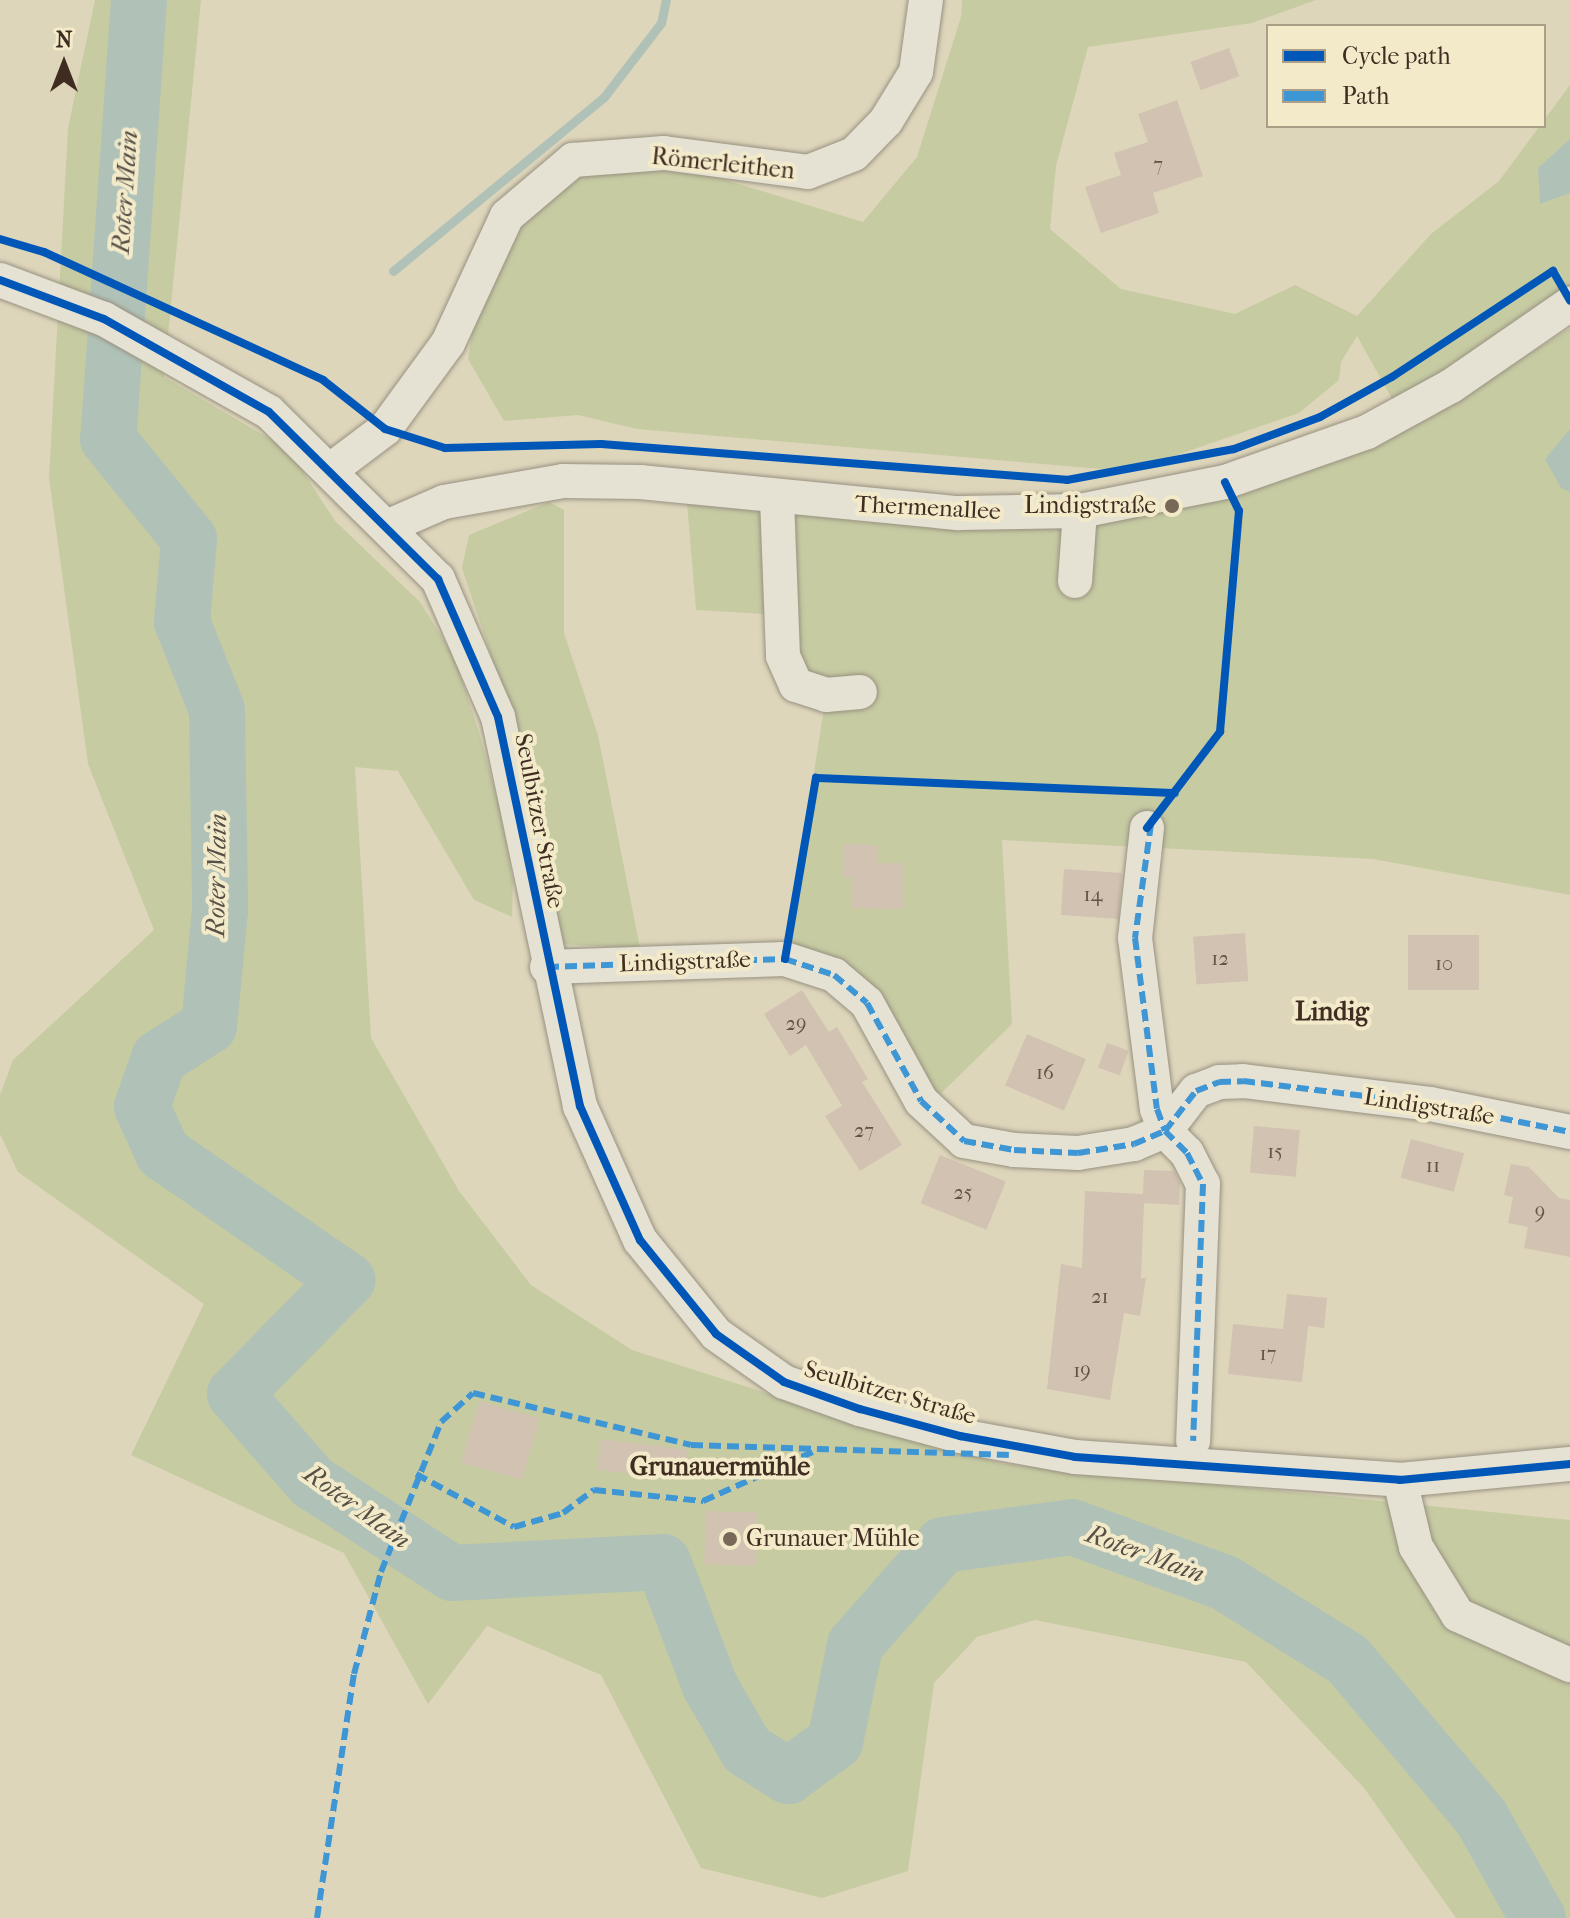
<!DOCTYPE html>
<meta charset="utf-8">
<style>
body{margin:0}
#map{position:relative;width:1570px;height:1918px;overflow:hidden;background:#ded6bb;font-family:"IM FELL French Canon",serif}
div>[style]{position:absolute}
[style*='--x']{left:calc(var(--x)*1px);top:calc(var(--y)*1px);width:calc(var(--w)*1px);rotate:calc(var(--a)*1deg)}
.green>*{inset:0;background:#c6cba2}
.water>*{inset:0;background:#b0c2b7}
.stream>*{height:9px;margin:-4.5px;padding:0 4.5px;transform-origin:4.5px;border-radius:4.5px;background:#b0c2b7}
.river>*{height:56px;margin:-28px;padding:0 28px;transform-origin:28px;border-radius:28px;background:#b0c2b7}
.building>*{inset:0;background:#d1c2b1;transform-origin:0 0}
.roads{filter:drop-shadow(0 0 2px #989181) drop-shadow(0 0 2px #989181)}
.minor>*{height:34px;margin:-17px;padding:0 17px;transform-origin:17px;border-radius:17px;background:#e5e1d3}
.quiet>*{height:6px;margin-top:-3px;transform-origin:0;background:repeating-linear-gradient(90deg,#3f96d5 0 12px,transparent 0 18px)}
.cycleway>*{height:8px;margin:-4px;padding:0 4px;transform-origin:4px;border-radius:4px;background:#0057b8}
.dots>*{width:22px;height:22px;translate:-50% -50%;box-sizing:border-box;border:4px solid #f3eaca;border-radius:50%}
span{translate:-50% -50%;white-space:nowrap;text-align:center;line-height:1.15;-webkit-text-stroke:8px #f3eaca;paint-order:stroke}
.number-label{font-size:20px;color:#645245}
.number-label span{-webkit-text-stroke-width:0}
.street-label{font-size:24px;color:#402d21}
.poi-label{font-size:24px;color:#402d21}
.right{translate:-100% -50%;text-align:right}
.left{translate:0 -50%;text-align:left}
.water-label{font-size:26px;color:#575046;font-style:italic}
.neighbourhood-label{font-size:26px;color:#402d21;font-weight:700}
.legend{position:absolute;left:1266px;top:24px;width:280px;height:104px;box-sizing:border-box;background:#f3eaca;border:2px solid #ab9e86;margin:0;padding:10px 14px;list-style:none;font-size:24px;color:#402d21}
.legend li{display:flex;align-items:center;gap:16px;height:40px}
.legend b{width:40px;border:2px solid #ab9e86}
.north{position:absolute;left:24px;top:24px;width:80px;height:80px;-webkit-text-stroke:6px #f3eaca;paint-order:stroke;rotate:0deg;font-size:22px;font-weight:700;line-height:32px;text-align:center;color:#402d21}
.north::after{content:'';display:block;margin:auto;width:28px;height:36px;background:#402d21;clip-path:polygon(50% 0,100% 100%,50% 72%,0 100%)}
</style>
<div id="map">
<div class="green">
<i style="clip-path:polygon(95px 0,201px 0,164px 377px,289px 450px,335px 521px,420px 602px,455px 658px,481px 739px,500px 809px,513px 882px,512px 917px,474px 900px,398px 771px,355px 767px,371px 1038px,459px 1191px,531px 1285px,632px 1350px,791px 1401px,999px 1463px,1570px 1520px,1570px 1918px,1456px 1918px,1364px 1788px,1246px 1662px,1035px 1620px,977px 1637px,934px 1683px,908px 1871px,822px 1898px,701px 1868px,601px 1675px,487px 1626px,428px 1704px,344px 1553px,131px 1455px,204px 1304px,18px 1172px,0 1134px,0 1095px,13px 1060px,154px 930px,88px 764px,49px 478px,68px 128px)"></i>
<i style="clip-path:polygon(962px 0,1316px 0,1252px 23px,1088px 47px,1056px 166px,1050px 229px,1121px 289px,1235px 314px,1295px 285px,1357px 316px,1431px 234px,1499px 181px,1570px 85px,1570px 288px,1395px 404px,1357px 336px,1341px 362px,1339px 380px,1299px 413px,1165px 459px,1101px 469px,637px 429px,578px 415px,504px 421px,468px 359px,481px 274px,517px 222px,578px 164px,651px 157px,863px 222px,917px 157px,961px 17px)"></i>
<i style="clip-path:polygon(1570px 328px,1570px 895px,1373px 859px,1002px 840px,1012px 1024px,927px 1107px,867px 1003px,785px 959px,826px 695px,796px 685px,781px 615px,696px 610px,687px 503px,971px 524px,1353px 455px,1428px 419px)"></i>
<i style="clip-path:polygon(549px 502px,564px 510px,564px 633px,598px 735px,640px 948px,555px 944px,527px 763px,462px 568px,469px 535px)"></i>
</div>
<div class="water">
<i style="clip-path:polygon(1570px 139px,1570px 193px,1540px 204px,1538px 168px)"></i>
<i style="clip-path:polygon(1570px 429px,1570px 492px,1561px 488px,1545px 459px)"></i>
</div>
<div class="stream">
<i style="--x:393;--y:271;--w:273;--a:-39.5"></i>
<i style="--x:604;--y:97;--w:93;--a:-52.4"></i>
<i style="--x:661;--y:23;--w:24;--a:-78"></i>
</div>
<div class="river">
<i style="--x:139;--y:0;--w:440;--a:94"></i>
<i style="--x:108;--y:439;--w:129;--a:51"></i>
<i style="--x:189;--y:539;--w:83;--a:94.8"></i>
<i style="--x:182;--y:622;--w:95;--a:68.3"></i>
<i style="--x:217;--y:710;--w:200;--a:89.1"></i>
<i style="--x:220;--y:910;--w:117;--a:95.4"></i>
<i style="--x:209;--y:1026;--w:59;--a:147.4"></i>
<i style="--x:159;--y:1058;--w:52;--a:109.1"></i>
<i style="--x:142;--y:1107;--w:51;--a:65.5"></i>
<i style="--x:163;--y:1153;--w:224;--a:34.6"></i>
<i style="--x:347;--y:1280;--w:160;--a:134.5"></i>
<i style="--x:235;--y:1394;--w:117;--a:48.8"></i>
<i style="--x:312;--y:1482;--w:167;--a:33"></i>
<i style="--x:452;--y:1573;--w:211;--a:-3"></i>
<i style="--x:663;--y:1562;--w:133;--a:69.2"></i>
<i style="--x:710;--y:1686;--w:74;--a:60"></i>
<i style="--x:747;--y:1750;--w:49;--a:32.4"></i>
<i style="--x:788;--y:1776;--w:58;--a:-35.9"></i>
<i style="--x:835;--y:1742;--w:99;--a:-78.3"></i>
<i style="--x:855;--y:1645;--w:133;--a:-48.7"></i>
<i style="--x:943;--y:1545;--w:130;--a:-7.9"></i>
<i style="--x:1072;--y:1527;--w:163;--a:20.1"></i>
<i style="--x:1225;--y:1583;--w:145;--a:32"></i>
<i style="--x:1348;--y:1660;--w:206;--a:49.7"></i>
<i style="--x:1481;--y:1817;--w:116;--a:60.6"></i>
</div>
<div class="building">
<i style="left:1229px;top:48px;width:30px;height:41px;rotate:70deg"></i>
<i style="clip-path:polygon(1177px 100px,1203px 176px,1153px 193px,1159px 213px,1101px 233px,1085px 187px,1121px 175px,1114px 153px,1148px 142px,1138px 114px)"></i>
<i style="clip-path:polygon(844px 844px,878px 845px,878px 863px,904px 863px,903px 909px,852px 908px,852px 878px,843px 877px)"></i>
<i style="left:1064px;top:869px;width:58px;height:46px;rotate:4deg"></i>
<i style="left:1245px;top:933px;width:48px;height:52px;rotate:86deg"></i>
<i style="left:1408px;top:935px;width:71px;height:55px"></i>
<i style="clip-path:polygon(802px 990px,829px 1032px,837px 1027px,868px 1079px,862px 1082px,902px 1145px,860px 1171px,825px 1116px,842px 1106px,806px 1045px,790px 1056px,764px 1014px)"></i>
<i style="left:1027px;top:1034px;width:64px;height:56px;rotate:23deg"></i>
<i style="left:1107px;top:1043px;width:23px;height:26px;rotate:20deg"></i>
<i style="left:1254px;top:1126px;width:46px;height:47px;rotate:5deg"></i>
<i style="left:1411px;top:1139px;width:55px;height:40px;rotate:15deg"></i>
<i style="left:940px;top:1155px;width:71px;height:52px;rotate:22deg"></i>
<i style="clip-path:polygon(1511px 1164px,1529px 1167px,1559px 1198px,1570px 1200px,1570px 1257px,1524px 1248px,1528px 1227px,1508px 1223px,1513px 1197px,1504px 1195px)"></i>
<i style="clip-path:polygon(1144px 1170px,1174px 1171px,1180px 1183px,1179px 1205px,1144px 1203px,1141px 1278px,1146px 1278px,1140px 1316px,1124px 1313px,1110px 1400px,1047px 1389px,1061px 1264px,1082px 1268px,1085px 1191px,1143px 1194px)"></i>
<i style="clip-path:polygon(1287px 1294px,1327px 1298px,1324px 1328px,1308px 1326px,1302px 1382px,1228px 1374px,1233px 1324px,1283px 1329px)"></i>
<i style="left:479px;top:1401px;width:63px;height:64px;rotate:16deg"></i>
<i style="left:601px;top:1439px;width:87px;height:31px;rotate:7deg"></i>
<i style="left:706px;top:1511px;width:51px;height:53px;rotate:2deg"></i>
</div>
<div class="roads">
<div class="minor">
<i style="--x:0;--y:280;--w:111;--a:20.6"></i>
<i style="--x:104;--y:319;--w:189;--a:29.4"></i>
<i style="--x:269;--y:412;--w:238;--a:44.7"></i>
<i style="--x:438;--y:579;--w:150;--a:66.5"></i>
<i style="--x:498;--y:717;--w:398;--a:78.1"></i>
<i style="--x:580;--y:1106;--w:147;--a:65.9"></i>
<i style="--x:640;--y:1240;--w:121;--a:51"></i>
<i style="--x:716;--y:1334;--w:83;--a:35.2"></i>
<i style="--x:784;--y:1382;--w:81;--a:19.6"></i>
<i style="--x:860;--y:1409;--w:104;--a:15.1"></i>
<i style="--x:960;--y:1436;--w:117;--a:10.3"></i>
<i style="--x:1075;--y:1457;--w:326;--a:4"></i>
<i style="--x:1400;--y:1480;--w:171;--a:-5.4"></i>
<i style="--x:332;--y:469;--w:66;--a:-37"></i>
<i style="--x:385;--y:429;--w:107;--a:-53.8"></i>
<i style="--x:448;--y:343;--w:140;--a:-65.1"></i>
<i style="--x:507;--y:216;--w:87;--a:-40.3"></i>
<i style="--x:573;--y:160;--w:91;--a:-4.4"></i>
<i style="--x:664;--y:153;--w:145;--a:7.5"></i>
<i style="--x:808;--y:172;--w:49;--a:-21.4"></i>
<i style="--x:854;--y:154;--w:46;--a:-45.9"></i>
<i style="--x:886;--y:121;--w:57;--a:-58.5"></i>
<i style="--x:916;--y:72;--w:73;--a:-82.1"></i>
<i style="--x:777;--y:499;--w:157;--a:87.8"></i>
<i style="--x:783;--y:656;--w:32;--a:66"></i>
<i style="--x:796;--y:685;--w:32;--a:18"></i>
<i style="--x:826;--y:695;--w:34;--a:-5"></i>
<i style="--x:389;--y:526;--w:60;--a:-23.6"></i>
<i style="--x:444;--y:502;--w:121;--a:-10"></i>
<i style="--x:563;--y:481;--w:77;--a:0.7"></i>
<i style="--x:640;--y:482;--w:321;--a:5.6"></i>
<i style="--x:959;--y:513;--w:121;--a:-0.9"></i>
<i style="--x:1080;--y:511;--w:148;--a:-11.3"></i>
<i style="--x:1225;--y:482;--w:151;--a:-19.4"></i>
<i style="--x:1367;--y:432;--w:96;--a:-28.7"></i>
<i style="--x:1451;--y:386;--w:145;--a:-34.6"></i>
<i style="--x:1075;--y:581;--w:70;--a:-85.9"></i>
<i style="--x:1147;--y:828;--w:111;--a:96.2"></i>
<i style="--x:1135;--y:938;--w:172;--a:82.7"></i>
<i style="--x:1157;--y:1109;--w:23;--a:70"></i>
<i style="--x:1165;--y:1131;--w:31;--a:45"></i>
<i style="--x:1187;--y:1153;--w:35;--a:63"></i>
<i style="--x:1203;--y:1184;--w:257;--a:92.2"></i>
<i style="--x:547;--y:967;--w:238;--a:-1.9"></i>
<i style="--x:785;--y:959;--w:52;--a:18.1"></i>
<i style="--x:834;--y:975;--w:43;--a:40.3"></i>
<i style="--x:867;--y:1003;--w:112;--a:61.1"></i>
<i style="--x:921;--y:1101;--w:59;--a:42.9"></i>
<i style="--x:964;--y:1141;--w:51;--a:10.2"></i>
<i style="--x:1014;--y:1150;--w:64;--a:2.7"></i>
<i style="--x:1078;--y:1153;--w:57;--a:-9.1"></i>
<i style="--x:1134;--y:1144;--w:34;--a:-23"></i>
<i style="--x:1165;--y:1131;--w:51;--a:-52.2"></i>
<i style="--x:1196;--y:1091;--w:25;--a:-21"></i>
<i style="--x:1219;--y:1082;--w:24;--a:-2"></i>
<i style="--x:1243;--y:1081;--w:188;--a:7"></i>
<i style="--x:1430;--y:1104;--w:143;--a:11.3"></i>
<i style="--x:1400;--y:1480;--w:69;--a:76.6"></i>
<i style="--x:1416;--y:1547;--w:80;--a:58.3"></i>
<i style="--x:1458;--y:1615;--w:123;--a:24.1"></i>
</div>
</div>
<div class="quiet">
<i style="--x:1151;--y:824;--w:115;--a:98"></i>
<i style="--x:1135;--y:938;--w:172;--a:82.7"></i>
<i style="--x:1157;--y:1109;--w:23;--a:70"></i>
<i style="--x:1165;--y:1131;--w:31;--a:45"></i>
<i style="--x:1187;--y:1153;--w:35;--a:63"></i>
<i style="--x:1203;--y:1184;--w:257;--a:92.2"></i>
<i style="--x:547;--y:967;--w:238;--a:-1.9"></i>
<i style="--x:785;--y:959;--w:52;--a:18.1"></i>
<i style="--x:834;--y:975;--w:43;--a:40.3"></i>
<i style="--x:867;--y:1003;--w:112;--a:61.1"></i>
<i style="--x:921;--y:1101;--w:59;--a:42.9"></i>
<i style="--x:964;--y:1141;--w:51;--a:10.2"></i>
<i style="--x:1014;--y:1150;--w:64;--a:2.7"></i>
<i style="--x:1078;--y:1153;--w:57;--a:-9.1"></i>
<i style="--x:1134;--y:1144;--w:34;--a:-23"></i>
<i style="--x:1165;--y:1131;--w:51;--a:-52.2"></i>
<i style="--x:1196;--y:1091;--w:25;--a:-21"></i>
<i style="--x:1219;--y:1082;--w:24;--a:-2"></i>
<i style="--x:1243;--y:1081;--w:188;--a:7"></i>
<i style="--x:1430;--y:1104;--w:143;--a:11.3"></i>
<i style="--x:416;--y:1474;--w:111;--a:28.4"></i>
<i style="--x:514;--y:1527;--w:51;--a:-15.9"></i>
<i style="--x:563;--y:1513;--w:39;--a:-37"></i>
<i style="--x:594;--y:1490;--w:110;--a:5.8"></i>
<i style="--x:703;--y:1501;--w:125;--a:-24.1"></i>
<i style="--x:317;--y:1918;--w:247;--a:-81.4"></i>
<i style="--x:354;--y:1674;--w:106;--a:-75.2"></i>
<i style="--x:381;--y:1572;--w:162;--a:-68.2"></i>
<i style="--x:441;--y:1422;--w:43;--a:-42.2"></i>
<i style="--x:473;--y:1393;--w:224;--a:13.4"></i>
<i style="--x:691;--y:1445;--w:320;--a:1.8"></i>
</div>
<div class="cycleway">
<i style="--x:0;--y:239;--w:46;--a:16.5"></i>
<i style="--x:44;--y:252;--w:307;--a:24.6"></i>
<i style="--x:323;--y:380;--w:79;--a:38.3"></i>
<i style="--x:385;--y:429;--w:63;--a:17.6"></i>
<i style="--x:445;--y:448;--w:156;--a:-1.5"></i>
<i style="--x:601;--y:444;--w:467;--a:4.4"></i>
<i style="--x:1067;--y:480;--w:170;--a:-10.5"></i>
<i style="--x:1234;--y:449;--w:92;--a:-20.4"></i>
<i style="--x:1320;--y:417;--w:82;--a:-29.1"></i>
<i style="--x:1392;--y:377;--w:193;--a:-33.4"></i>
<i style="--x:1553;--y:271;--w:34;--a:60"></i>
<i style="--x:0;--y:280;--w:111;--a:20.6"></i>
<i style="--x:104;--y:319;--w:189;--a:29.4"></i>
<i style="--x:269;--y:412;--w:238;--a:44.7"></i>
<i style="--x:438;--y:579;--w:150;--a:66.5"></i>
<i style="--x:498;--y:717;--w:398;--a:78.1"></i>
<i style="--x:580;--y:1106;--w:147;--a:65.9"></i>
<i style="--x:640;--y:1240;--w:121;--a:51"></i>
<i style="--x:716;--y:1334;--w:83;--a:35.2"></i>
<i style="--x:784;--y:1382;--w:81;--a:19.6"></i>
<i style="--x:860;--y:1409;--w:104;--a:15.1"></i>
<i style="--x:960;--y:1436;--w:117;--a:10.3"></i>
<i style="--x:1075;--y:1457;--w:326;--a:4"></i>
<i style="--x:1400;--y:1480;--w:171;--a:-5.4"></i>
<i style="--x:1147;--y:828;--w:121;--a:-52.8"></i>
<i style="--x:1220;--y:732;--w:222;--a:-85.1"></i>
<i style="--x:1239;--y:511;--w:32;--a:-116"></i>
<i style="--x:785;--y:959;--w:184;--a:-80.3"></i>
<i style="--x:816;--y:778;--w:359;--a:2.4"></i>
</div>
<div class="dots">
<i style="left:1172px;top:506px;background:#776857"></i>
<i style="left:730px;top:1539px;background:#776857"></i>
</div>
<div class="number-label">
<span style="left:1158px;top:164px">7</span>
<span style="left:1093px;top:894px">14</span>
<span style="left:1220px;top:958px">12</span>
<span style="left:1444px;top:963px">10</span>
<span style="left:796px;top:1023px">29</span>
<span style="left:1045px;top:1072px">16</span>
<span style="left:864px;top:1130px">27</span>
<span style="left:1275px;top:1151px">15</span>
<span style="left:1433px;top:1165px">11</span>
<span style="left:963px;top:1192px">25</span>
<span style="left:1540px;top:1211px">9</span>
<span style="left:1100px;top:1296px">21</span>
<span style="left:1268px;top:1353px">17</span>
<span style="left:1082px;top:1370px">19</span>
</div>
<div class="street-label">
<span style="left:723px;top:164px;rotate:6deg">Römerleithen</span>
<span style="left:928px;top:508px;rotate:3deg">Thermenallee</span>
<span style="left:539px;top:821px;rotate:79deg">Seulbitzer Straße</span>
<span style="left:685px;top:962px;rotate:-2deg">Lindigstraße</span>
<span style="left:1429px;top:1107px;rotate:9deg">Lindigstraße</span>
<span style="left:890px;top:1393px;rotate:16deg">Seulbitzer Straße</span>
</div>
<div class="poi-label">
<span class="right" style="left:1156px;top:506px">Lindigstraße</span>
<span class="left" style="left:746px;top:1539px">Grunauer Mühle</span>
</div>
<div class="water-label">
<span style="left:125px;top:192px;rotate:-86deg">Roter Main</span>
<span style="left:217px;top:875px;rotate:-89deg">Roter Main</span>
<span style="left:357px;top:1507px;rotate:36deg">Roter Main</span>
<span style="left:1145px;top:1554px;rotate:20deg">Roter Main</span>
</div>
<div class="neighbourhood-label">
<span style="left:1332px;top:1012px">Lindig</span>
<span style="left:720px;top:1467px">Grunauermühle</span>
</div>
<ul class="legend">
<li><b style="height:10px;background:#0057b8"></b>Cycle path</li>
<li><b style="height:10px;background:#3f96d5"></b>Path</li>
</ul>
<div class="north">N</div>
</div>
